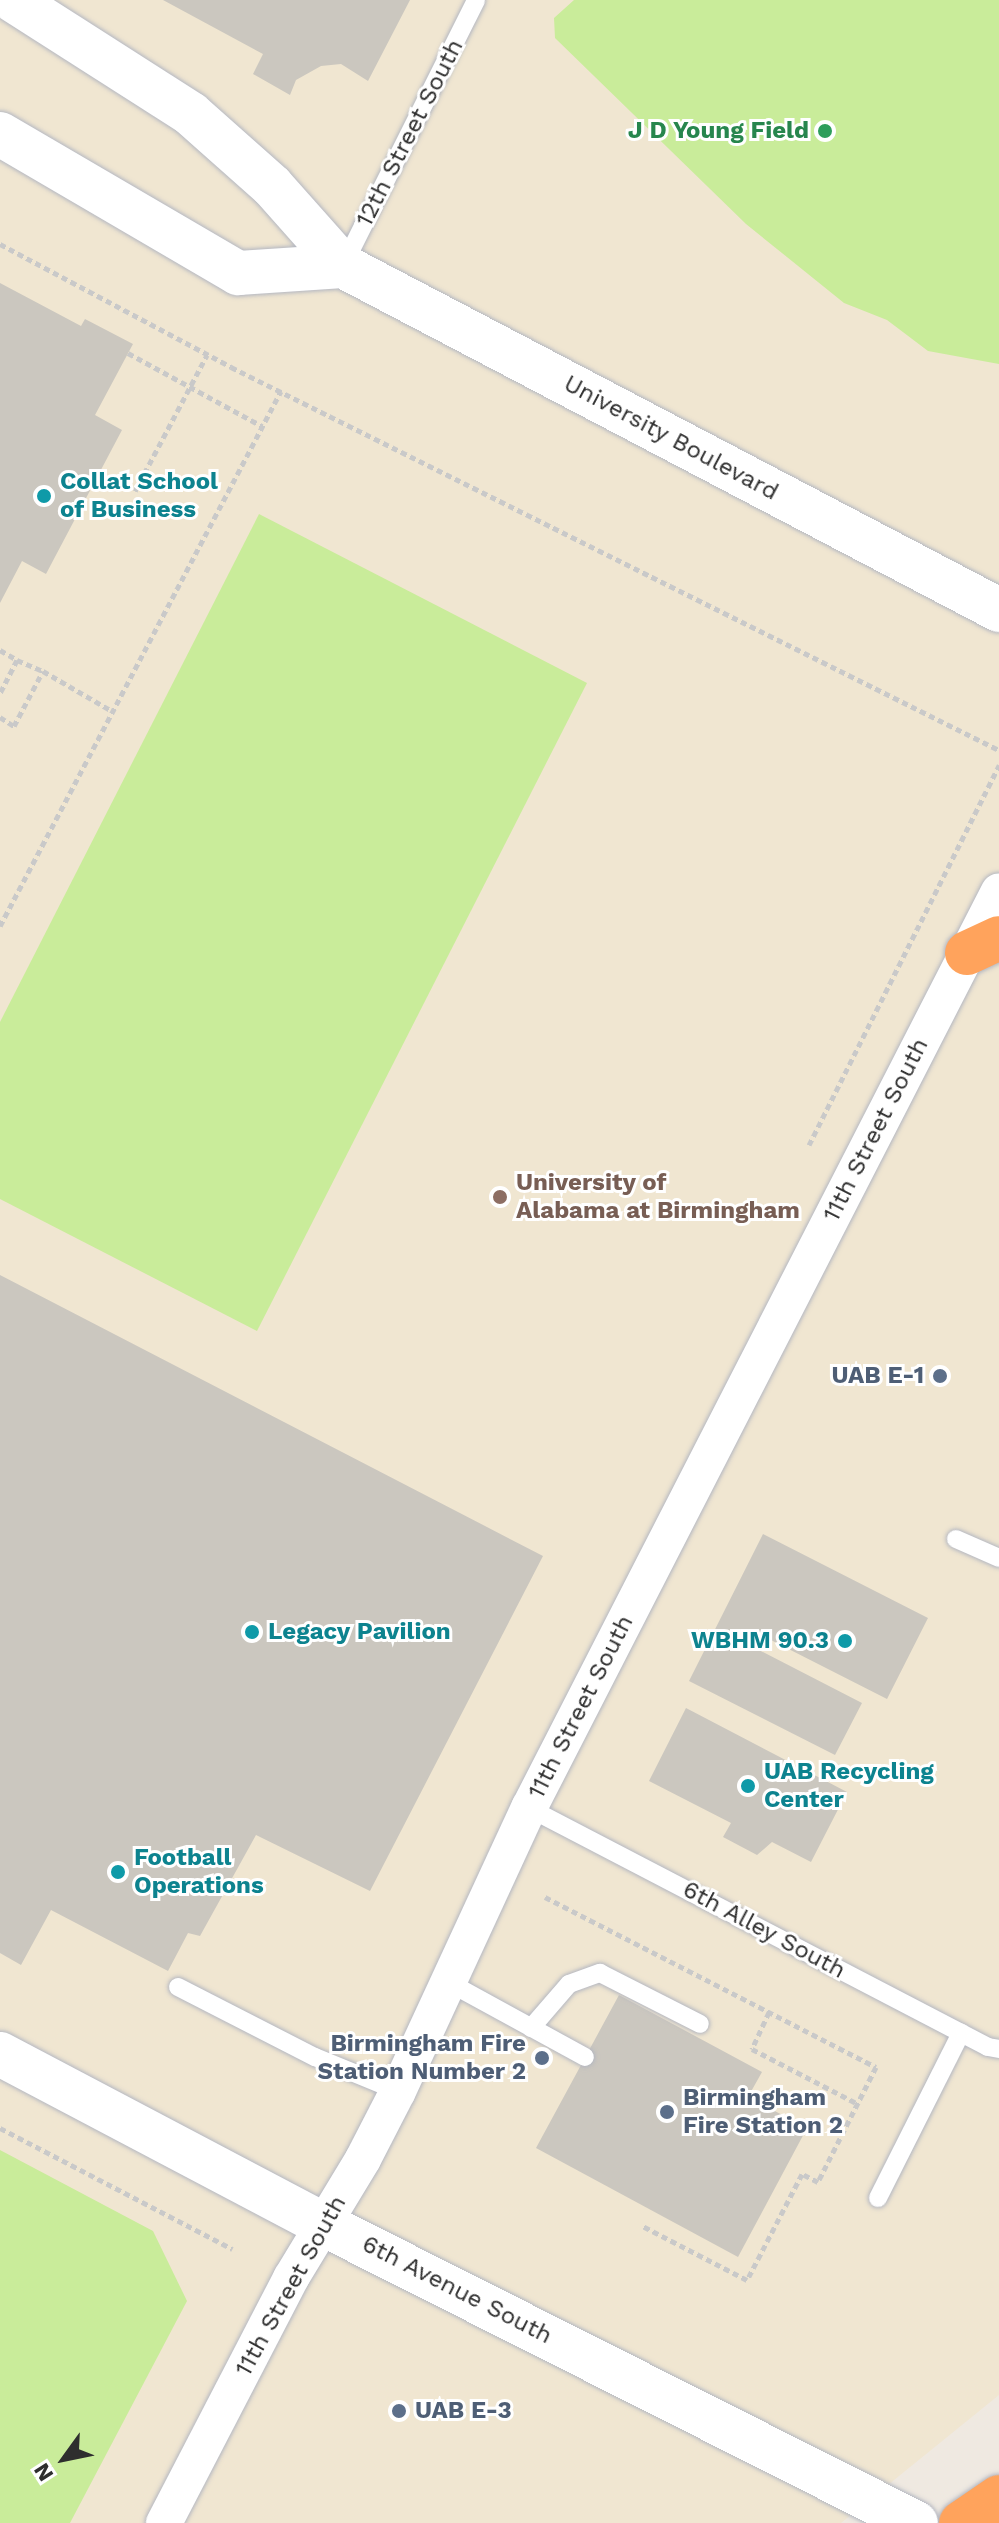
<!DOCTYPE html>
<style>
body{margin:0}
#map{position:relative;width:999px;height:2523px;overflow:hidden;background:#efe9e1;font-family:"Work Sans",sans-serif}
div>[style]{position:absolute}
[style*='--x']{left:calc(var(--x)*1px);top:calc(var(--y)*1px);width:calc(var(--w)*1px);rotate:calc(var(--a)*1deg)}
.education>*{inset:0;background:#f0e6d1}
.pitch>*{inset:0;background:#c9ec9a}
.building>*{inset:0;background:#cbc7bf}
.path>*{height:5px;margin-top:-2.5px;transform-origin:0;background:repeating-linear-gradient(90deg,#c9c9c9 0 6px,transparent 0 10px)}
.roads{filter:drop-shadow(0 0 2px #b4b7c1) drop-shadow(0 0 2px #b4b7c1)}
.lane>*{height:18px;margin:-9px;padding:0 9px;transform-origin:9px;border-radius:9px;background:#fff}
.street>*{height:36px;margin:-18px;padding:0 18px;transform-origin:18px;border-radius:18px;background:#fff}
.secondary>*{height:44px;margin:-22px;padding:0 22px;transform-origin:22px;border-radius:22px;background:#fff}
.highway>*{height:44px;margin:-22px;padding:0 22px;transform-origin:22px;border-radius:22px;background:#ffa35c}
.dots>*{width:22px;height:22px;translate:-50% -50%;box-sizing:border-box;border:4px solid #fff;border-radius:50%}
span{translate:-50% -50%;white-space:nowrap;text-align:center;line-height:1.15;-webkit-text-stroke:6px #fff;paint-order:stroke}
.leisure-label{font-size:24px;color:#27864d;font-weight:700}
.right{translate:-100% -50%;text-align:right}
.street-label{font-size:24px;color:#2e2e2e}
.culture-label{font-size:24px;color:#0d838f;font-weight:700}
.left{translate:0 -50%;text-align:left}
.education-label{font-size:24px;color:#785e54;font-weight:700}
.service-label{font-size:24px;color:#4e5e75;font-weight:700}
.north{position:absolute;left:24px;top:2419px;width:80px;height:80px;-webkit-text-stroke:6px #fff;paint-order:stroke;rotate:237deg;font-size:22px;font-weight:700;line-height:32px;text-align:center;color:#2e2e2e}
.north::after{content:'';display:block;margin:auto;width:28px;height:36px;background:#2e2e2e;clip-path:polygon(50% 0,100% 100%,50% 72%,0 100%)}
</style>
<div id="map">
<div class="education">
<i style="clip-path:polygon(0 0,999px 0,999px 2395px,841px 2523px,0 2523px)"></i>
</div>
<div class="pitch">
<i style="clip-path:polygon(574px 0,999px 0,999px 364px,928px 351px,887px 320px,844px 303px,746px 224px,555px 38px,554px 18px)"></i>
<i style="clip-path:polygon(259px 514px,587px 683px,257px 1331px,0 1199px,0 1022px)"></i>
<i style="clip-path:polygon(0 2150px,153px 2231px,187px 2301px,70px 2523px,0 2523px)"></i>
</div>
<div class="building">
<i style="clip-path:polygon(163px 0,410px 0,368px 81px,341px 64px,321px 66px,296px 80px,290px 95px,253px 74px,263px 54px)"></i>
<i style="clip-path:polygon(0 283px,81px 326px,85px 319px,133px 344px,95px 415px,122px 430px,46px 574px,22px 561px,0 603px)"></i>
<i style="clip-path:polygon(0 1275px,543px 1556px,370px 1891px,256px 1835px,200px 1936px,188px 1933px,168px 1971px,51px 1910px,21px 1965px,0 1953px)"></i>
<i style="clip-path:polygon(763px 1534px,928px 1618px,887px 1699px,761px 1635px,755px 1648px,862px 1703px,835px 1755px,689px 1681px)"></i>
<i style="clip-path:polygon(686px 1708px,847px 1792px,811px 1862px,772px 1842px,757px 1855px,723px 1837px,731px 1823px,649px 1781px)"></i>
<i style="clip-path:polygon(619px 1995px,762px 2072px,748px 2097px,807px 2128px,738px 2257px,536px 2148px)"></i>
</div>
<div class="path">
<i style="--x:0;--y:244;--w:262;--a:28"></i>
<i style="--x:231;--y:367;--w:858;--a:26.51"></i>
<i style="--x:128;--y:353;--w:153;--a:28.6"></i>
<i style="--x:135;--y:491;--w:154;--a:-62.1"></i>
<i style="--x:0;--y:650;--w:20;--a:30"></i>
<i style="--x:17;--y:660;--w:37;--a:117"></i>
<i style="--x:17;--y:660;--w:28;--a:23"></i>
<i style="--x:0;--y:717;--w:17;--a:33"></i>
<i style="--x:14;--y:726;--w:62;--a:-62.2"></i>
<i style="--x:43;--y:671;--w:80;--a:30.1"></i>
<i style="--x:0;--y:926;--w:604;--a:-62.29"></i>
<i style="--x:809;--y:1145;--w:425;--a:-63.4"></i>
<i style="--x:545;--y:1897;--w:372;--a:27.2"></i>
<i style="--x:876;--y:2067;--w:129;--a:116.8"></i>
<i style="--x:818;--y:2182;--w:18;--a:-153"></i>
<i style="--x:802;--y:2174;--w:119;--a:117.4"></i>
<i style="--x:747;--y:2280;--w:117;--a:-152.6"></i>
<i style="--x:769;--y:2012;--w:41;--a:114.7"></i>
<i style="--x:752;--y:2049;--w:119;--a:27.4"></i>
<i style="--x:0;--y:2128;--w:262;--a:27.5"></i>
</div>
<div class="roads">
<div class="lane">
<i style="--x:343;--y:266;--w:297;--a:-63.4"></i>
<i style="--x:956;--y:1539;--w:47;--a:23.8"></i>
<i style="--x:529;--y:1808;--w:517;--a:27.51"></i>
<i style="--x:988;--y:2047;--w:11;--a:10"></i>
<i style="--x:448;--y:1982;--w:156;--a:28.7"></i>
<i style="--x:178;--y:1987;--w:154;--a:27.1"></i>
<i style="--x:315;--y:2057;--w:90;--a:22.3"></i>
<i style="--x:531;--y:2028;--w:58;--a:-49.2"></i>
<i style="--x:569;--y:1984;--w:33;--a:-20"></i>
<i style="--x:600;--y:1973;--w:112;--a:27"></i>
<i style="--x:878;--y:2198;--w:185;--a:-63.3"></i>
</div>
<div class="street">
<i style="--x:164;--y:2523;--w:276;--a:-62.6"></i>
<i style="--x:291;--y:2278;--w:139;--a:-58.8"></i>
<i style="--x:363;--y:2159;--w:76;--a:-62.8"></i>
<i style="--x:398;--y:2091;--w:312;--a:-65.2"></i>
<i style="--x:529;--y:1808;--w:1030;--a:-62.86"></i>
</div>
<div class="secondary">
<i style="--x:13;--y:0;--w:211;--a:32.6"></i>
<i style="--x:191;--y:114;--w:108;--a:41.6"></i>
<i style="--x:272;--y:186;--w:107;--a:48.4"></i>
<i style="--x:343;--y:266;--w:741;--a:27.67"></i>
<i style="--x:0;--y:134;--w:276;--a:30.3"></i>
<i style="--x:238;--y:273;--w:105;--a:-3.8"></i>
<i style="--x:0;--y:2054;--w:365;--a:27.8"></i>
<i style="--x:323;--y:2224;--w:664;--a:26.76"></i>
</div>
<div class="highway">
<i style="--x:967;--y:953;--w:35;--a:-25"></i>
<i style="--x:961;--y:2523;--w:46;--a:-34.4"></i>
</div>
</div>
<div class="dots">
<i style="left:825px;top:131px;background:#2e9e5b"></i>
<i style="left:44px;top:496px;background:#0f9aa8"></i>
<i style="left:500px;top:1197px;background:#8d6e63"></i>
<i style="left:940px;top:1376px;background:#5c6f8a"></i>
<i style="left:252px;top:1632px;background:#0f9aa8"></i>
<i style="left:845px;top:1641px;background:#0f9aa8"></i>
<i style="left:748px;top:1786px;background:#0f9aa8"></i>
<i style="left:118px;top:1872px;background:#0f9aa8"></i>
<i style="left:542px;top:2058px;background:#5c6f8a"></i>
<i style="left:667px;top:2112px;background:#5c6f8a"></i>
<i style="left:399px;top:2411px;background:#5c6f8a"></i>
</div>
<div class="leisure-label">
<span class="right" style="left:809px;top:131px">J D Young Field</span>
</div>
<div class="street-label">
<span style="left:410px;top:133px;rotate:-63deg">12th Street South</span>
<span style="left:671px;top:438px;rotate:28deg">University Boulevard</span>
<span style="left:876px;top:1130px;rotate:-63deg">11th Street South</span>
<span style="left:581px;top:1707px;rotate:-63deg">11th Street South</span>
<span style="left:764px;top:1930px;rotate:28deg">6th Alley South</span>
<span style="left:291px;top:2286px;rotate:-61deg">11th Street South</span>
<span style="left:457px;top:2290px;rotate:27deg">6th Avenue South</span>
</div>
<div class="culture-label">
<span class="left" style="left:60px;top:496px">Collat School<br>of Business</span>
<span class="left" style="left:268px;top:1632px">Legacy Pavilion</span>
<span class="right" style="left:829px;top:1641px">WBHM 90.3</span>
<span class="left" style="left:764px;top:1786px">UAB Recycling<br>Center</span>
<span class="left" style="left:134px;top:1872px">Football<br>Operations</span>
</div>
<div class="education-label">
<span class="left" style="left:516px;top:1197px">University of<br>Alabama at Birmingham</span>
</div>
<div class="service-label">
<span class="right" style="left:924px;top:1376px">UAB E-1</span>
<span class="right" style="left:526px;top:2058px">Birmingham Fire<br>Station Number 2</span>
<span class="left" style="left:683px;top:2112px">Birmingham<br>Fire Station 2</span>
<span class="left" style="left:415px;top:2411px">UAB E-3</span>
</div>
<div class="north">N</div>
</div>
